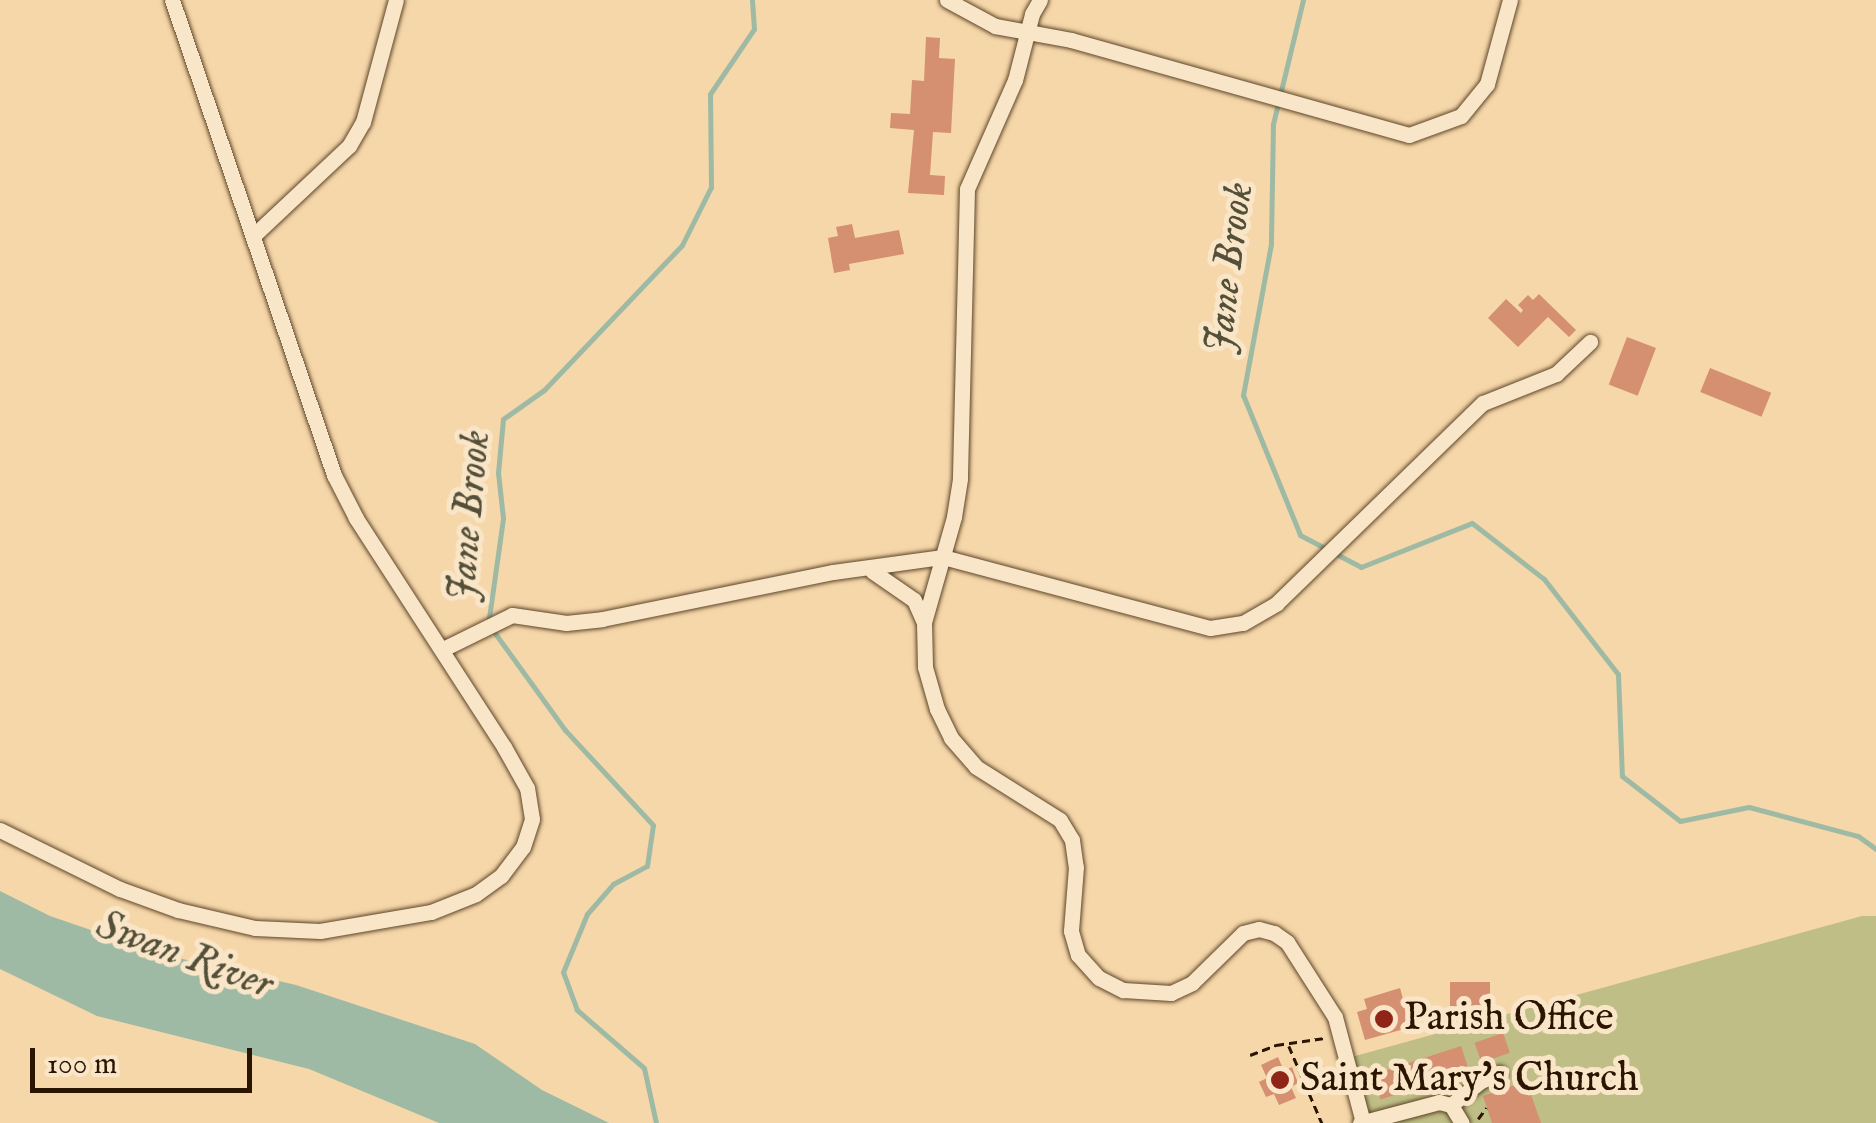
<!DOCTYPE html>
<style>
body{margin:0}
#map{position:relative;width:1876px;height:1123px;overflow:hidden;background:#f6d7a9;font-family:"IM FELL English",serif}
div>[style]{position:absolute}
[style*='--x']{left:calc(var(--x)*1px);top:calc(var(--y)*1px);width:calc(var(--w)*1px);rotate:calc(var(--a)*1deg)}
.green>*{inset:0;background:#bebe86}
.water>*{inset:0;background:#9ebaa4}
.stream>*{height:5px;margin:-2.5px;padding:0 2.5px;transform-origin:2.5px;border-radius:2.5px;background:#9ebaa4}
.building>*{inset:0;background:#d58f71;transform-origin:0 0}
.path>*{height:2.5px;margin-top:-1.25px;transform-origin:0;background:repeating-linear-gradient(90deg,#2b1500 0 8px,transparent 0 13px)}
.roads{filter:drop-shadow(0 0 2px #5e462a) drop-shadow(0 0 2px #5e462a)}
.minor>*{height:15px;margin:-7.5px;padding:0 7.5px;transform-origin:7.5px;border-radius:7.5px;background:#f9e5c7}
.dots>*{width:28px;height:28px;translate:-50% -50%;box-sizing:border-box;border:5px solid #f9e5c7;border-radius:50%}
span{translate:-50% -50%;white-space:nowrap;text-align:center;line-height:1.15;-webkit-text-stroke:10px #f9e5c7;paint-order:stroke}
.poi-label{font-size:40px;color:#2b1500}
.left{translate:0 -50%;text-align:left}
.water-label{font-size:42px;color:#534f39;font-style:italic}
.scale{position:absolute;left:30px;top:1048px;width:222px;height:45px;box-sizing:border-box;border:5px solid #2b1500;border-top:0;padding-left:12px;font-size:30px;line-height:35px;white-space:nowrap;color:#2b1500;-webkit-text-stroke:8px #f9e5c7;paint-order:stroke}
</style>
<div id="map">
<div class="green">
<i style="clip-path:polygon(1862px 916px,1876px 916px,1876px 1123px,1366px 1123px,1348px 1058px)"></i>
</div>
<div class="water">
<i style="clip-path:polygon(0 891px,50px 916px,161px 954px,296px 985px,475px 1044px,542px 1090px,609px 1123px,439px 1123px,309px 1069px,97px 1016px,0 969px)"></i>
</div>
<div class="stream">
<i style="--x:1303;--y:0;--w:128;--a:103.6"></i>
<i style="--x:1273;--y:124;--w:120;--a:91"></i>
<i style="--x:1271;--y:244;--w:154;--a:100.5"></i>
<i style="--x:1243;--y:395;--w:151;--a:67.8"></i>
<i style="--x:1300;--y:535;--w:69;--a:27.7"></i>
<i style="--x:1361;--y:567;--w:119;--a:-21.6"></i>
<i style="--x:1472;--y:523;--w:91;--a:37.9"></i>
<i style="--x:1544;--y:579;--w:120;--a:52.1"></i>
<i style="--x:1618;--y:674;--w:102;--a:87.8"></i>
<i style="--x:1622;--y:776;--w:73;--a:37.8"></i>
<i style="--x:1680;--y:821;--w:70;--a:-11.5"></i>
<i style="--x:1749;--y:807;--w:113;--a:14.9"></i>
<i style="--x:1858;--y:836;--w:22;--a:36"></i>
<i style="--x:656;--y:1123;--w:56;--a:-102.3"></i>
<i style="--x:644;--y:1068;--w:89;--a:-139.1"></i>
<i style="--x:577;--y:1010;--w:40;--a:-110.2"></i>
<i style="--x:563;--y:972;--w:63;--a:-67.5"></i>
<i style="--x:587;--y:914;--w:40;--a:-49"></i>
<i style="--x:613;--y:884;--w:38;--a:-28"></i>
<i style="--x:647;--y:866;--w:41;--a:-81.7"></i>
<i style="--x:653;--y:825;--w:129;--a:-132.8"></i>
<i style="--x:565;--y:730;--w:121;--a:-125.9"></i>
<i style="--x:494;--y:632;--w:15;--a:-110"></i>
<i style="--x:489;--y:618;--w:101;--a:-82"></i>
<i style="--x:503;--y:518;--w:45;--a:-96.3"></i>
<i style="--x:498;--y:473;--w:54;--a:-84.7"></i>
<i style="--x:503;--y:419;--w:50;--a:-35.3"></i>
<i style="--x:544;--y:390;--w:200;--a:-46.4"></i>
<i style="--x:682;--y:245;--w:65;--a:-63.4"></i>
<i style="--x:711;--y:187;--w:93;--a:-90.6"></i>
<i style="--x:710;--y:94;--w:78;--a:-55.9"></i>
<i style="--x:754;--y:29;--w:29;--a:-94"></i>
</div>
<div class="building">
<i style="clip-path:polygon(926px 37px,940px 38px,939px 58px,955px 59px,951px 133px,933px 132px,930px 175px,945px 176px,944px 195px,908px 193px,914px 130px,890px 128px,891px 113px,910px 114px,912px 80px,924px 81px)"></i>
<i style="clip-path:polygon(852px 224px,855px 238px,899px 230px,904px 254px,849px 264px,850px 270px,834px 273px,828px 238px,838px 236px,836px 227px)"></i>
<i style="clip-path:polygon(1539px 294px,1576px 330px,1569px 337px,1548px 317px,1518px 347px,1488px 318px,1506px 299px,1521px 313px,1523px 310px,1518px 305px,1528px 295px,1533px 300px)"></i>
<i style="left:1627px;top:337px;width:31px;height:51px;rotate:21deg"></i>
<i style="left:1710px;top:368px;width:66px;height:26px;rotate:22deg"></i>
<i style="left:1450px;top:982px;width:40px;height:26px"></i>
<i style="clip-path:polygon(1400px 988px,1411px 1027px,1365px 1040px,1357px 1012px,1367px 1009px,1364px 999px)"></i>
<i style="left:1503px;top:1033px;width:21px;height:30px;rotate:71deg"></i>
<i style="left:1461px;top:1046px;width:26px;height:93px;rotate:72deg"></i>
<i style="clip-path:polygon(1278px 1057px,1284px 1071px,1292px 1067px,1298px 1083px,1291px 1087px,1296px 1098px,1279px 1105px,1274px 1094px,1266px 1097px,1259px 1082px,1267px 1078px,1261px 1065px)"></i>
<i style="clip-path:polygon(1526px 1081px,1541px 1123px,1492px 1123px,1483px 1096px)"></i>
</div>
<div class="path">
<i style="--x:1289;--y:1046;--w:84;--a:66.8"></i>
<i style="--x:1250;--y:1055;--w:28;--a:-21"></i>
<i style="--x:1276;--y:1045;--w:49;--a:-8.1"></i>
<i style="--x:1478;--y:1119;--w:14;--a:-54"></i>
</div>
<div class="roads">
<div class="minor">
<i style="--x:947;--y:0;--w:55;--a:28.4"></i>
<i style="--x:995;--y:26;--w:77;--a:10.4"></i>
<i style="--x:1071;--y:40;--w:351;--a:15.7"></i>
<i style="--x:1409;--y:135;--w:55;--a:-20.1"></i>
<i style="--x:1461;--y:116;--w:41;--a:-50.9"></i>
<i style="--x:1487;--y:84;--w:87;--a:-74.7"></i>
<i style="--x:1040;--y:0;--w:16;--a:120"></i>
<i style="--x:1032;--y:14;--w:68;--a:104.4"></i>
<i style="--x:1015;--y:80;--w:119;--a:113.8"></i>
<i style="--x:967;--y:189;--w:290;--a:91.4"></i>
<i style="--x:960;--y:479;--w:38;--a:99"></i>
<i style="--x:954;--y:517;--w:109;--a:105.9"></i>
<i style="--x:924;--y:622;--w:45;--a:88.7"></i>
<i style="--x:925;--y:667;--w:44;--a:74.1"></i>
<i style="--x:937;--y:709;--w:32;--a:64"></i>
<i style="--x:951;--y:738;--w:38;--a:49"></i>
<i style="--x:976;--y:767;--w:99;--a:32.2"></i>
<i style="--x:1060;--y:820;--w:23;--a:59"></i>
<i style="--x:1072;--y:840;--w:27;--a:82"></i>
<i style="--x:1076;--y:867;--w:64;--a:94.5"></i>
<i style="--x:1071;--y:931;--w:25;--a:74"></i>
<i style="--x:1078;--y:955;--w:31;--a:48"></i>
<i style="--x:1099;--y:978;--w:27;--a:27"></i>
<i style="--x:1123;--y:990;--w:48;--a:3.6"></i>
<i style="--x:1171;--y:993;--w:23;--a:-25"></i>
<i style="--x:1192;--y:983;--w:71;--a:-44.4"></i>
<i style="--x:1243;--y:933;--w:16;--a:-14"></i>
<i style="--x:1259;--y:929;--w:16;--a:15"></i>
<i style="--x:1274;--y:933;--w:16;--a:35"></i>
<i style="--x:1287;--y:942;--w:89;--a:57.4"></i>
<i style="--x:1335;--y:1017;--w:109;--a:75.1"></i>
<i style="--x:253;--y:236;--w:132;--a:-43.2"></i>
<i style="--x:349;--y:146;--w:28;--a:-60"></i>
<i style="--x:363;--y:122;--w:126;--a:-74.9"></i>
<i style="--x:872;--y:571;--w:51;--a:34.6"></i>
<i style="--x:914;--y:600;--w:24;--a:66"></i>
<i style="--x:443;--y:649;--w:77;--a:-26.2"></i>
<i style="--x:512;--y:615;--w:55;--a:8.4"></i>
<i style="--x:566;--y:623;--w:36;--a:-6"></i>
<i style="--x:602;--y:619;--w:236;--a:-11.5"></i>
<i style="--x:833;--y:572;--w:111;--a:-7.8"></i>
<i style="--x:943;--y:557;--w:276;--a:14.9"></i>
<i style="--x:1210;--y:628;--w:33;--a:-9"></i>
<i style="--x:1243;--y:623;--w:39;--a:-30"></i>
<i style="--x:1277;--y:603;--w:287;--a:-44.2"></i>
<i style="--x:1483;--y:403;--w:79;--a:-21.7"></i>
<i style="--x:1556;--y:374;--w:47;--a:-43.3"></i>
<i style="--x:0;--y:830;--w:134;--a:26.2"></i>
<i style="--x:120;--y:889;--w:62;--a:19.9"></i>
<i style="--x:178;--y:910;--w:79;--a:13.2"></i>
<i style="--x:255;--y:928;--w:65;--a:2.6"></i>
<i style="--x:320;--y:931;--w:113;--a:-9.7"></i>
<i style="--x:431;--y:912;--w:48;--a:-21.8"></i>
<i style="--x:476;--y:894;--w:31;--a:-36"></i>
<i style="--x:501;--y:876;--w:36;--a:-53"></i>
<i style="--x:523;--y:847;--w:29;--a:-72"></i>
<i style="--x:532;--y:819;--w:31;--a:-99"></i>
<i style="--x:527;--y:788;--w:47;--a:-119.3"></i>
<i style="--x:504;--y:747;--w:273;--a:-122.9"></i>
<i style="--x:356;--y:518;--w:48;--a:-117.1"></i>
<i style="--x:334;--y:475;--w:502;--a:-108.83"></i>
<i style="--x:1451;--y:1105;--w:36;--a:-39"></i>
<i style="--x:1479;--y:1082;--w:22;--a:-24"></i>
<i style="--x:1360;--y:1123;--w:82;--a:-14.9"></i>
<i style="--x:1439;--y:1102;--w:12;--a:14"></i>
<i style="--x:1451;--y:1105;--w:21;--a:59"></i>
</div>
</div>
<div class="dots">
<i style="left:1384px;top:1019px;background:#8f2418"></i>
<i style="left:1280px;top:1080px;background:#8f2418"></i>
</div>
<div class="poi-label">
<span class="left" style="left:1404px;top:1019px">Parish Office</span>
<span class="left" style="left:1300px;top:1080px">Saint Mary's Church</span>
</div>
<div class="water-label">
<span style="left:1230px;top:268px;rotate:-83deg">Jane Brook</span>
<span style="left:470px;top:516px;rotate:-85deg">Jane Brook</span>
<span style="left:184px;top:956px;rotate:20deg">Swan River</span>
</div>
<div class="scale">100 m</div>
</div>
